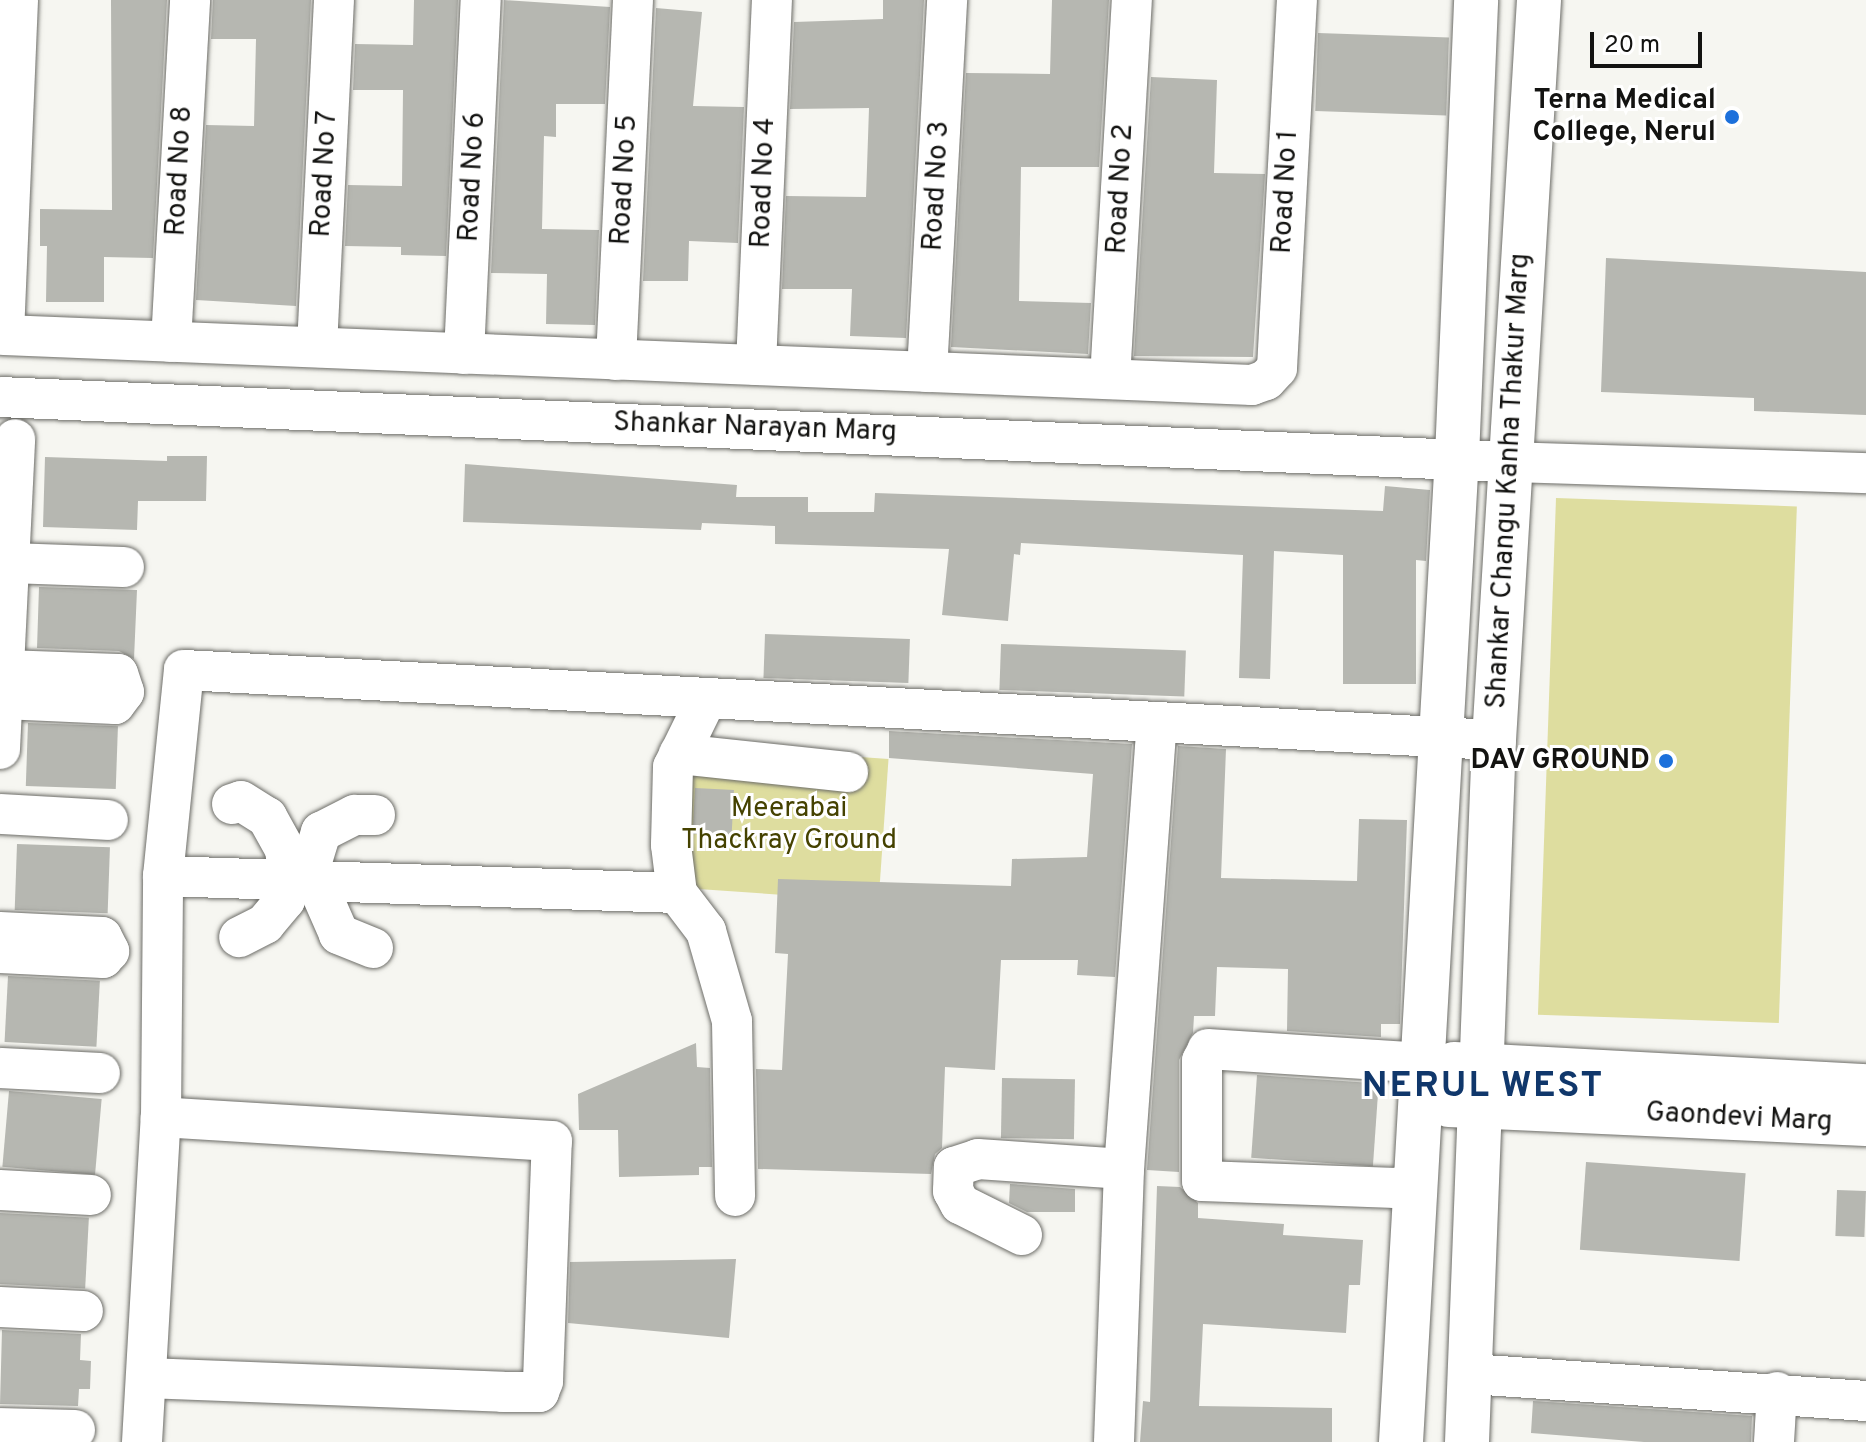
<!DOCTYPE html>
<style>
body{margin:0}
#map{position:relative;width:1866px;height:1442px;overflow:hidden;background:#f6f6f1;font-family:Overpass,sans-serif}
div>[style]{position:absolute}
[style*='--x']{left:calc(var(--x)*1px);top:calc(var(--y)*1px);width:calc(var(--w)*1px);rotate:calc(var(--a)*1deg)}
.green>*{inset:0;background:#dedd9f;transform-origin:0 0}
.building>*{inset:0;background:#b6b7b1;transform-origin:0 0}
.roads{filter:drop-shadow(0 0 2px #6d6d68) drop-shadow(0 0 2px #6d6d68)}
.minor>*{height:40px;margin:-20px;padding:0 20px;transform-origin:20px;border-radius:20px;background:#fff}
.tertiary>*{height:44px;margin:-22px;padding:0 22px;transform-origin:22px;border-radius:22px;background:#fff}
.dots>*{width:22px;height:22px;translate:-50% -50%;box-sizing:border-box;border:4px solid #fff;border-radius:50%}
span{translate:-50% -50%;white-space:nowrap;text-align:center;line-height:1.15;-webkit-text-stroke:6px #fff;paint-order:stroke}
.poi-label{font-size:28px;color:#131311;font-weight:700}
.right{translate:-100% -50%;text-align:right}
.street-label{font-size:28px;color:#131311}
.park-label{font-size:28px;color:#454200}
.district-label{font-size:36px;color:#10376b;font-weight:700;letter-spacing:2px}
.scale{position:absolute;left:1590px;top:32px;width:112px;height:36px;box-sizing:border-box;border:4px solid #131311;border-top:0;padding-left:10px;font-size:24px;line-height:28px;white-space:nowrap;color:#131311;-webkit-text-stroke:6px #fff;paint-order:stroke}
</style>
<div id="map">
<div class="green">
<i style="left:1556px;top:498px;width:241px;height:517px;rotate:2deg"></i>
<i style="left:690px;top:745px;width:199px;height:143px;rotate:4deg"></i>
</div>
<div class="building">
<i style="clip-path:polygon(111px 0,167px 0,153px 258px,104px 257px,104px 302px,46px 302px,47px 246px,40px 246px,40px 209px,112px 210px)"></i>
<i style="clip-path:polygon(213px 0,311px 0,296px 306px,196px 300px,206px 125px,254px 126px,256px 39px,211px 39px)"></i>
<i style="clip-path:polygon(414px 0,458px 0,446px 256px,401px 255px,401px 247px,345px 246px,348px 185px,402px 186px,403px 90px,353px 90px,355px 44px,413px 45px)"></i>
<i style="clip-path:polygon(504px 0,610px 7px,605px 104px,556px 104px,556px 137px,544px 136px,542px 229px,599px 230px,595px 325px,546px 324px,547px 274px,491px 273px)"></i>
<i style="clip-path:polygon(883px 0,924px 0,906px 338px,850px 336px,852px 289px,782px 289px,786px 196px,866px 197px,869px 108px,790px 109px,794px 22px,883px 19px)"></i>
<i style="clip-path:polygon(1052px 0,1109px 0,1099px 167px,1021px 167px,1019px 301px,1091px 303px,1088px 354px,951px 347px,966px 73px,1050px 74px)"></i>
<i style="clip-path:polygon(656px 8px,702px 12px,693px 106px,744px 107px,738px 243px,689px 241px,688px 281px,643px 281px)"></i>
<i style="left:1318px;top:33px;width:131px;height:78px;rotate:2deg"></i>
<i style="clip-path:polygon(1151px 77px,1217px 80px,1214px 173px,1265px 174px,1253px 357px,1134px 356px)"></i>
<i style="clip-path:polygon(1606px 258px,1866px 272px,1866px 415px,1754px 411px,1754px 398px,1601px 392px)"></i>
<i style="clip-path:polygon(167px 456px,207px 456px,206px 501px,138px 501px,137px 530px,43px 527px,45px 457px,167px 461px)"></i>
<i style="clip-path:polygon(465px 464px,737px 485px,736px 497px,808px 497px,808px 512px,874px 512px,875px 493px,1383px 511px,1385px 486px,1430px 490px,1426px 561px,1416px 560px,1416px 684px,1343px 684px,1343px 555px,1274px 551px,1270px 679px,1239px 678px,1243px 555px,1021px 543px,1020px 555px,1014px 554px,1008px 621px,942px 615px,949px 549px,775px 544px,775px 526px,702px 523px,701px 530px,463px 522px)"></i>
<i style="clip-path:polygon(39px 587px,137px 590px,134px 659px,119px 651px,37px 648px)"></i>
<i style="left:765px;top:634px;width:145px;height:44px;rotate:2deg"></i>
<i style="left:1001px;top:644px;width:185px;height:46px;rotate:2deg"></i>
<i style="left:28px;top:723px;width:90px;height:63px;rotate:2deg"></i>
<i style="clip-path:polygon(889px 731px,1132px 744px,1115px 977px,1077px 975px,1078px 960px,1001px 960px,995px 1070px,945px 1067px,942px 1148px,935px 1154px,931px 1174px,758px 1169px,756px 1069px,782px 1070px,788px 954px,775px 953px,778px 879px,1011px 886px,1012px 859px,1087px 857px,1093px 774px,889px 758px)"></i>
<i style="clip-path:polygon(1178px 746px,1226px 749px,1221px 878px,1357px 881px,1359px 819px,1407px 820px,1400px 1024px,1381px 1024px,1381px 1037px,1287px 1031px,1288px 969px,1217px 967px,1215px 1016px,1194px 1016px,1193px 1033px,1179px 1060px,1179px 1172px,1147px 1170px)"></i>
<i style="left:695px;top:788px;width:39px;height:46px;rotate:3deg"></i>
<i style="left:17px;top:844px;width:93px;height:66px;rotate:2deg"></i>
<i style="left:8px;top:976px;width:92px;height:66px;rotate:3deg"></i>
<i style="clip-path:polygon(696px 1043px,697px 1067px,710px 1068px,712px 1167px,699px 1167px,699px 1175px,619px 1177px,618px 1130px,579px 1130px,578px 1094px)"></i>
<i style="left:1257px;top:1075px;width:122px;height:83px;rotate:4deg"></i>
<i style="left:1002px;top:1078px;width:73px;height:60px;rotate:1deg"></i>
<i style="left:9px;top:1091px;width:93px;height:76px;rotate:5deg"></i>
<i style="left:1586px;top:1162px;width:160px;height:88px;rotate:4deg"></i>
<i style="clip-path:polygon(1010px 1184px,1075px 1189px,1075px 1212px,1027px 1212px,1009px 1203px)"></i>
<i style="clip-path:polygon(1157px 1186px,1180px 1187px,1198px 1203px,1198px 1218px,1284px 1224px,1283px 1235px,1363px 1240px,1360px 1285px,1349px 1285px,1346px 1333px,1203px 1324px,1199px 1406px,1332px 1408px,1332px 1442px,1140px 1442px,1143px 1401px,1150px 1402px)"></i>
<i style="left:1837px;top:1190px;width:29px;height:46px;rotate:2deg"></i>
<i style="left:0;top:1213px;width:89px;height:71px;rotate:3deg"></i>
<i style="clip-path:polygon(736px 1259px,729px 1338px,568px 1323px,570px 1262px)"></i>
<i style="clip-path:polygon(2px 1330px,81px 1334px,80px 1360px,91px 1361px,90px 1389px,79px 1389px,78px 1406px,0 1404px)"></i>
<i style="clip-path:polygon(1533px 1401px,1752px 1416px,1751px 1442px,1644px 1442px,1531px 1433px)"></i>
</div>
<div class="roads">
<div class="minor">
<i style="--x:18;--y:0;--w:335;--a:92.4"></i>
<i style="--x:4;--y:335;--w:1249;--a:2.29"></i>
<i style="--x:1252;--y:385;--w:15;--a:-20"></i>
<i style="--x:1266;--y:380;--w:16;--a:-47"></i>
<i style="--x:1277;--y:368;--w:369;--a:-86.9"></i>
<i style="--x:171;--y:342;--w:343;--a:-86.8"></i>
<i style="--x:317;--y:347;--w:347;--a:-87.2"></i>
<i style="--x:464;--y:354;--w:354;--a:-87.3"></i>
<i style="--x:616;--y:360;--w:360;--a:-87.3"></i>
<i style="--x:756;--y:365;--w:365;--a:-87.5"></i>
<i style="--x:927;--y:372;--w:373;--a:-86.9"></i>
<i style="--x:1110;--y:379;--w:380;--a:-86.7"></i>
<i style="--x:0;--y:397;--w:1510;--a:2.47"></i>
<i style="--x:1509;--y:462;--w:357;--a:1.8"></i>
<i style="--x:9;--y:563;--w:115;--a:2"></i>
<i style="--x:707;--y:698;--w:77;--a:116.2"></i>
<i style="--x:673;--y:767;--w:78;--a:91.5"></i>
<i style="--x:671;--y:845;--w:48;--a:82.9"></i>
<i style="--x:677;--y:893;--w:48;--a:52.7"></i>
<i style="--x:706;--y:931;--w:94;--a:73.9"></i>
<i style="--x:732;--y:1021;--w:175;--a:89"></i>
<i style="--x:3;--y:699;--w:112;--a:2.6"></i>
<i style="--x:115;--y:704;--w:15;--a:-53"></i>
<i style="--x:124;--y:692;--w:19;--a:-108"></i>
<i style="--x:118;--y:674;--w:114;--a:-178"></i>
<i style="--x:0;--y:749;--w:310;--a:-87.2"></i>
<i style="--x:679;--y:754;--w:170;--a:6.1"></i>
<i style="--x:232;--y:804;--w:9;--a:-18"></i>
<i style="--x:241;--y:801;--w:31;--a:32"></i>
<i style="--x:267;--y:817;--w:37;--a:61"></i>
<i style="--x:285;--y:849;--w:31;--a:83"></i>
<i style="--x:289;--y:880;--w:20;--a:101"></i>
<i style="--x:285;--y:900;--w:31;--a:130"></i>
<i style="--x:265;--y:924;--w:29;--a:153"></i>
<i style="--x:0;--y:814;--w:108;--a:3.2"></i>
<i style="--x:163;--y:876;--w:514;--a:1.89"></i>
<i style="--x:0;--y:932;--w:102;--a:2.8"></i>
<i style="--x:102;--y:937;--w:16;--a:63"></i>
<i style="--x:109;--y:951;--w:9;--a:131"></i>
<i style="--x:103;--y:958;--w:103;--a:-177.2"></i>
<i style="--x:373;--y:948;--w:37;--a:-158"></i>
<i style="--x:339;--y:934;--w:72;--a:-113.7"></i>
<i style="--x:310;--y:868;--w:38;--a:-73"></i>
<i style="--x:321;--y:832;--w:38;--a:-27"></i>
<i style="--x:355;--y:815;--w:20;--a:0"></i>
<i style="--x:0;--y:1068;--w:100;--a:2.9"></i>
<i style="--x:1417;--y:1183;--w:22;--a:167"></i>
<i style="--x:1396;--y:1188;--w:194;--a:-177.9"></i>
<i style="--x:1202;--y:1181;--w:120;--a:-90"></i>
<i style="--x:1202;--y:1061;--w:13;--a:-63"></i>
<i style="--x:1208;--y:1049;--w:215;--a:3.7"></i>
<i style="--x:0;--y:1190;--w:91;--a:3.1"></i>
<i style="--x:1022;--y:1235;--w:69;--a:-153.4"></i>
<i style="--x:960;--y:1204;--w:15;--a:-118"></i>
<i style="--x:953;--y:1191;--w:24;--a:-88"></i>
<i style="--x:954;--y:1167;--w:25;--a:-18"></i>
<i style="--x:978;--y:1159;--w:146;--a:3.9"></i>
<i style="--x:0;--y:1307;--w:83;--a:2.8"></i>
<i style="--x:1470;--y:1374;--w:397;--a:3.9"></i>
<i style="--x:146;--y:1378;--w:357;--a:2.2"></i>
<i style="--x:503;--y:1392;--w:36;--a:0"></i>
<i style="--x:539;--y:1392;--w:12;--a:-70"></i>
<i style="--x:543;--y:1381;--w:240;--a:-87.9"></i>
<i style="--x:552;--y:1141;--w:392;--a:-176.5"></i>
<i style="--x:0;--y:1428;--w:75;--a:1.5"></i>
<i style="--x:142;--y:1442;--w:326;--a:-86.7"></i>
<i style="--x:161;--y:1117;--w:241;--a:-89.5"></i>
<i style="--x:163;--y:876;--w:207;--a:-84.2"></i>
<i style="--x:184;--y:670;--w:1312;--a:3.06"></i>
<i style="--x:1114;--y:1442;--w:273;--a:-87.9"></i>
<i style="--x:1124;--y:1169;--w:448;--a:-85.8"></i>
<i style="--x:1774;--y:1442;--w:50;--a:-86.6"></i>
</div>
<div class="tertiary">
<i style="--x:1454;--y:1064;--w:413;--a:3.1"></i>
<i style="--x:1449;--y:1105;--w:417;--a:2.6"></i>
<i style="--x:1401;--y:1442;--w:987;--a:-86.75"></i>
<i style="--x:1457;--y:457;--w:457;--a:-87.6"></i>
<i style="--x:1467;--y:1442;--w:703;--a:-87.8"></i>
<i style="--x:1494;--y:740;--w:741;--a:-86.52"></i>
</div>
</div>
<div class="dots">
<i style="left:1732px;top:117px;background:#1c70db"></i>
<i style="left:1666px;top:761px;background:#1c70db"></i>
</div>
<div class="poi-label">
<span class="right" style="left:1716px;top:117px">Terna Medical<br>College, Nerul</span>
<span class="right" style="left:1650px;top:761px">DAV GROUND</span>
</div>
<div class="street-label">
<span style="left:180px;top:171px;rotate:-87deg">Road No 8</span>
<span style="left:325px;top:174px;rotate:-87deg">Road No 7</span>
<span style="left:473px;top:177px;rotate:-87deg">Road No 6</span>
<span style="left:625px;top:180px;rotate:-87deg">Road No 5</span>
<span style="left:764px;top:183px;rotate:-88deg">Road No 4</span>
<span style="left:937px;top:186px;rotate:-87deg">Road No 3</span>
<span style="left:1121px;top:189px;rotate:-87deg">Road No 2</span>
<span style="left:1286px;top:192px;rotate:-87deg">Road No 1</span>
<span style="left:755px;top:428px;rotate:2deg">Shankar Narayan Marg</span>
<span style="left:1509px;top:481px;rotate:-87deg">Shankar Changu Kanha Thakur Marg</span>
<span style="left:1739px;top:1118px;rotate:3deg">Gaondevi Marg</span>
</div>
<div class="park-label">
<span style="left:789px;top:825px">Meerabai<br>Thackray Ground</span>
</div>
<div class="district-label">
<span style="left:1483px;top:1088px">NERUL WEST</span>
</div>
<div class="scale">20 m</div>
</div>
